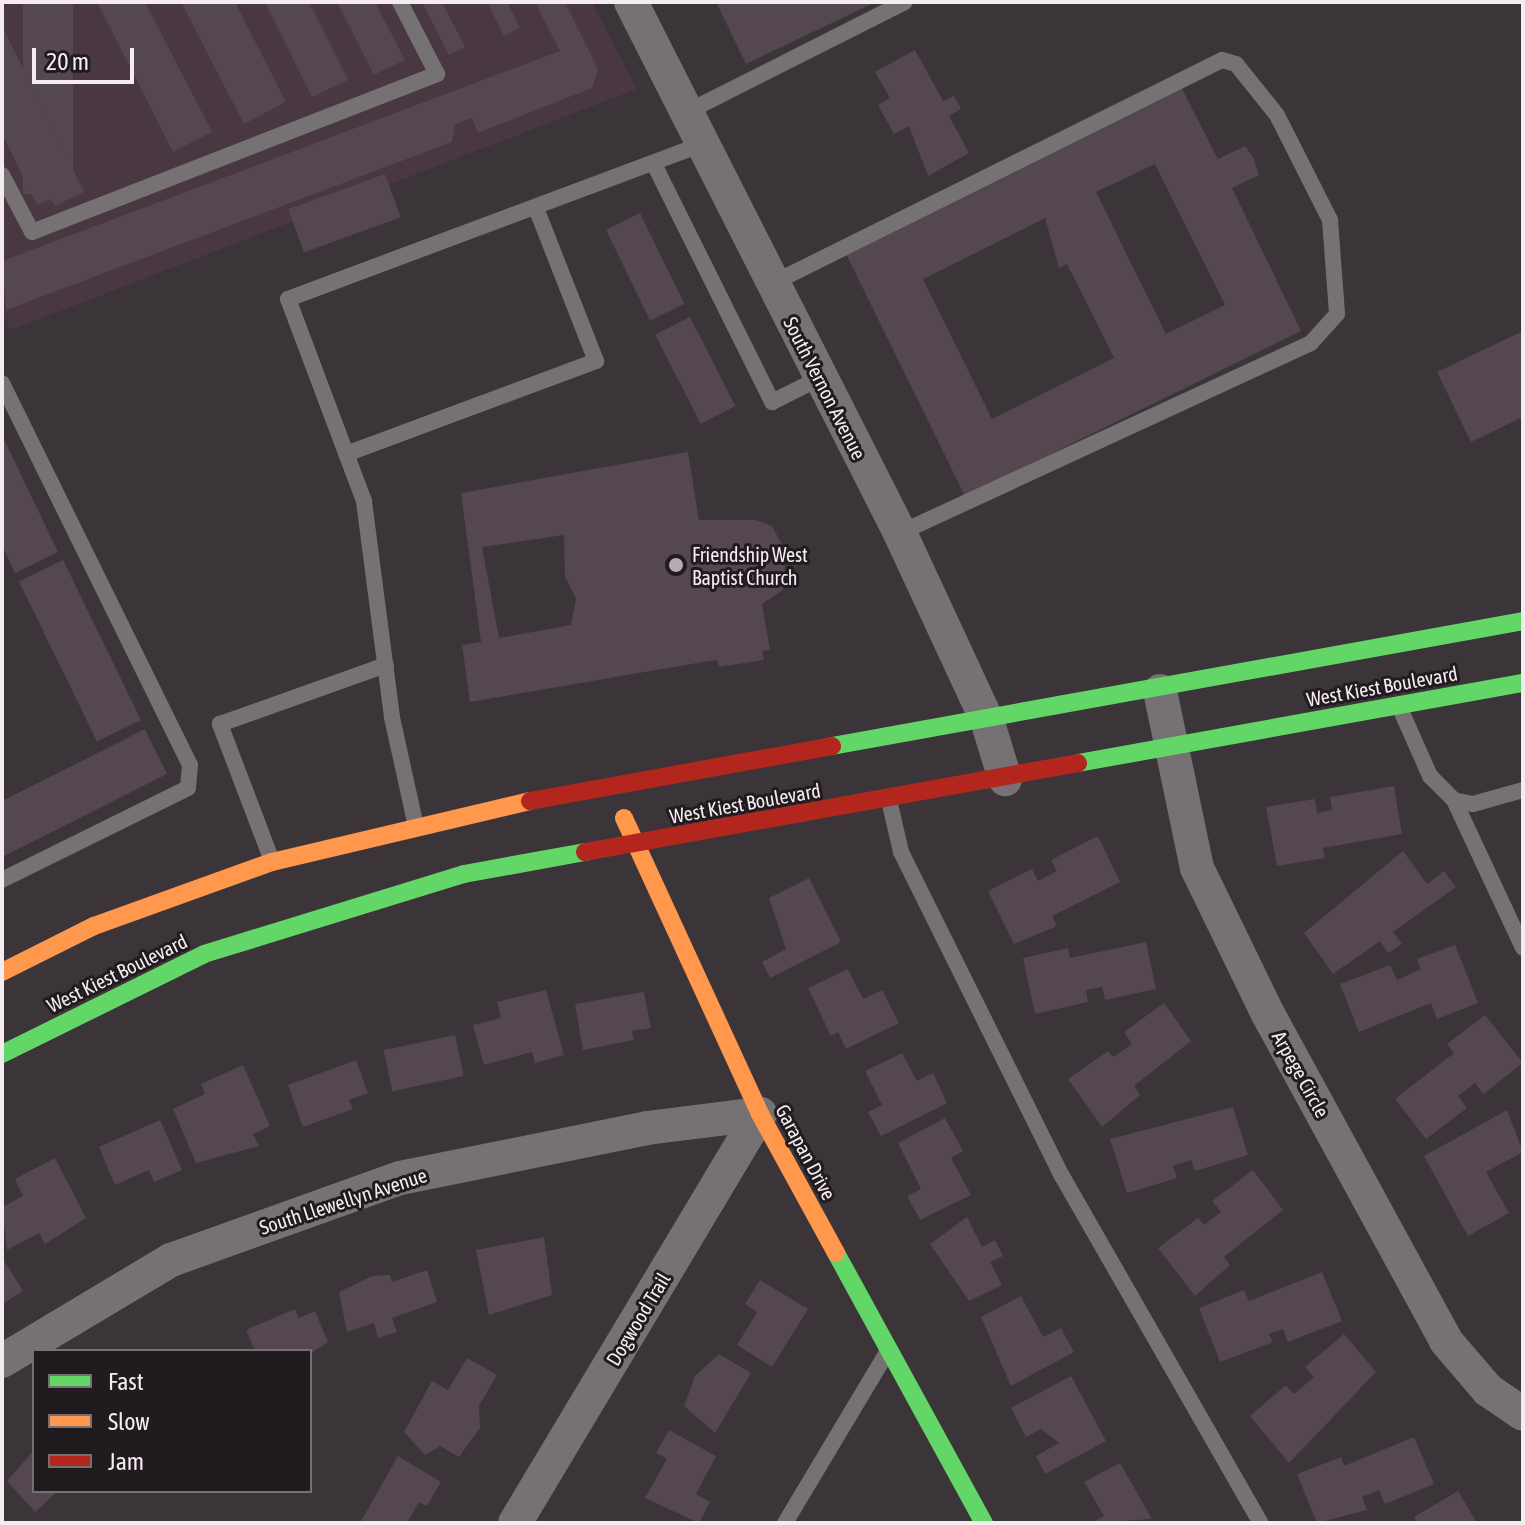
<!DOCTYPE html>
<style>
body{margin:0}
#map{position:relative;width:1525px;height:1525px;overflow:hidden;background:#3b3438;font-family:"Asap Condensed",sans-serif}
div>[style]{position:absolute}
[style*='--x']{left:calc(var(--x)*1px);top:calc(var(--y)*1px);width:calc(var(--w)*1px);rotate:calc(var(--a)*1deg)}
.built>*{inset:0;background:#493742}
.building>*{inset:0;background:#544750;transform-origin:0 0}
.lane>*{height:16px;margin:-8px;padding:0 8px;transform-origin:8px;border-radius:8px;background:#767274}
.street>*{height:34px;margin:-17px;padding:0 17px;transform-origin:17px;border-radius:17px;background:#767274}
.fast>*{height:18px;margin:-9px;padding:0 9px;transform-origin:9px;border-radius:9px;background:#63d668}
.slow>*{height:18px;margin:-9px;padding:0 9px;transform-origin:9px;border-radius:9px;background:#ff974d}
.jam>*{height:18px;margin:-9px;padding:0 9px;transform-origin:9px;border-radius:9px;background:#b3261e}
.dots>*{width:22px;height:22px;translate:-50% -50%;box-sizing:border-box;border:4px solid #211b1f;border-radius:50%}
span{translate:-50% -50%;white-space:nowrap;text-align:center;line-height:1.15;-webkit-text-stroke:6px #211b1f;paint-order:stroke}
.street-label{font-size:20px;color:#f5ecf2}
.poi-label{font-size:20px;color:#f5ecf2}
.left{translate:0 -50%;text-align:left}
.frame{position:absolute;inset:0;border:4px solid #f5ecf2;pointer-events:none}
.legend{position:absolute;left:32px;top:1349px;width:280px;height:144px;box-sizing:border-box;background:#211b1f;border:2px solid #766f73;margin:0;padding:10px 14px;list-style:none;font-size:24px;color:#f5ecf2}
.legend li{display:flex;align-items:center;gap:16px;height:40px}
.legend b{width:40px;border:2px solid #766f73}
.scale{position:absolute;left:32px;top:48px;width:102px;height:36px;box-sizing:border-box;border:4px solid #f5ecf2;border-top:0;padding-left:10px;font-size:24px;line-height:28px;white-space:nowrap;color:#f5ecf2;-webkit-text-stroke:6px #211b1f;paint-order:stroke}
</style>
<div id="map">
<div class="built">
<i style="clip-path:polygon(2px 2px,592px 2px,637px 89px,11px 330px,2px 312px)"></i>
</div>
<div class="building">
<i style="left:23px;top:2px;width:50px;height:192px"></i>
<i style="clip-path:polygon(97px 2px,145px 2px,212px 132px,173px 152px)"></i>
<i style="clip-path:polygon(181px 2px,235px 2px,286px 102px,244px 124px)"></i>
<i style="clip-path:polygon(265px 2px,309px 2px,348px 80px,312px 97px)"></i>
<i style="clip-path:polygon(337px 2px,375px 2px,405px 60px,374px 75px)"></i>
<i style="clip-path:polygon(422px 2px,442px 2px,465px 47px,449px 55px)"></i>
<i style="clip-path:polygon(487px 2px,507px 2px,520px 28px,504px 36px)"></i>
<i style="clip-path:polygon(535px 2px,565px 2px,598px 69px,592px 88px,478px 133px,472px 118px,455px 124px,452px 142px,6px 310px,2px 261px,560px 51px)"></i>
<i style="clip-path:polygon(716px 2px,876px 2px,746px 64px)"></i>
<i style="clip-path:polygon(2px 26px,84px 192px,55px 206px,51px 199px,37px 205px,2px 134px)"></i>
<i style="clip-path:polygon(915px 50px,943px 101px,954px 96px,961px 109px,949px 116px,969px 153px,928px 176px,909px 126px,894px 134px,878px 105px,890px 98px,875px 72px)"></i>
<i style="clip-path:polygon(evenodd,1181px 87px,1218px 159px,1245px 146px,1253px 157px,1259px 175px,1232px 188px,1301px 331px,965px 496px,845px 252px,1181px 87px,1155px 164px,1225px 305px,1166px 334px,1096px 192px,1155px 164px,1181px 87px,1045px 218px,1059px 268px,1067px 264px,1114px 358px,992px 419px,923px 279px,1045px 218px)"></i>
<i style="left:385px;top:174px;width:46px;height:103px;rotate:70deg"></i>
<i style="left:640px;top:213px;width:101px;height:38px;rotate:64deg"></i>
<i style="left:690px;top:317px;width:100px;height:39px;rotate:63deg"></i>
<i style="clip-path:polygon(1523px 331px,1523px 423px,1521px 418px,1471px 442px,1437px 372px)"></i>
<i style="clip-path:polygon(2px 435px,58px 552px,15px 573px,2px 545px)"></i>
<i style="clip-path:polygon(evenodd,688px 452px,699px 520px,756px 520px,772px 526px,786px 552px,783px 590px,762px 604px,770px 650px,762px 651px,764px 660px,719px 667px,717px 660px,703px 662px,470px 702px,462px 645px,481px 642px,461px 493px,688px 452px,564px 535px,565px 577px,576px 598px,571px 625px,499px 638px,482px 547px,564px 535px)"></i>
<i style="left:63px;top:560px;width:178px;height:49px;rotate:64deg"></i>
<i style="clip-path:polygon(145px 729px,167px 774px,2px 857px,2px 801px)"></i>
<i style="clip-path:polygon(1394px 786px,1402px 834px,1323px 848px,1325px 858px,1277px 866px,1266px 807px,1315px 799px,1317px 813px,1332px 810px,1330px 797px)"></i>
<i style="clip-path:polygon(1098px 836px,1120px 882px,1052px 916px,1057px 926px,1014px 944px,988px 891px,1032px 869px,1038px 881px,1057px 871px,1051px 860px)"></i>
<i style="clip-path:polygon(1403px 851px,1427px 884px,1444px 871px,1456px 887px,1393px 932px,1402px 944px,1388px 953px,1380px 941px,1333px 974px,1304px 933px)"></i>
<i style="clip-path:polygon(809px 878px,841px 942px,770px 978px,762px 962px,786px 949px,769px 898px)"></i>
<i style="clip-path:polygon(1146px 942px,1156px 989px,1105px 1000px,1102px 987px,1086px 990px,1088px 1002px,1035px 1014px,1023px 958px,1068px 948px,1070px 958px)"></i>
<i style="clip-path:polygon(1455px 945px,1478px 1003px,1437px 1019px,1431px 1003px,1359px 1032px,1340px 984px,1390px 965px,1397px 980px,1421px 969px,1417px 959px)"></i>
<i style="clip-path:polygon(848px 969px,863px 999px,882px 990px,899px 1023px,846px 1049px,838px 1032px,831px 1036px,808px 988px)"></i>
<i style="clip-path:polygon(546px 990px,564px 1055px,535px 1063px,532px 1052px,484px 1065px,473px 1025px,501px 1018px,497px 1002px)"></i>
<i style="clip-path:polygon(644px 992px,651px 1028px,632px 1031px,634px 1040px,583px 1050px,575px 1004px)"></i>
<i style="clip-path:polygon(1164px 1003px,1191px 1041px,1134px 1086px,1140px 1095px,1102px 1127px,1068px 1079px,1108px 1051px,1113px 1057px,1132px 1044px,1124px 1032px)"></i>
<i style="clip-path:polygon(1485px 1015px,1523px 1063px,1483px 1094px,1475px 1083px,1458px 1096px,1467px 1108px,1426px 1139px,1395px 1099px,1454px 1053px,1447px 1044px)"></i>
<i style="left:455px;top:1035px;width:42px;height:73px;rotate:78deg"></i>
<i style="clip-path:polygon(902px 1053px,917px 1081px,933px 1073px,947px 1103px,881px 1136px,868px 1112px,882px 1105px,865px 1071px)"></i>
<i style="clip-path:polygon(356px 1060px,368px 1093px,349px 1100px,353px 1109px,303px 1127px,288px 1085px)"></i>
<i style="clip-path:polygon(243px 1065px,270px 1126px,253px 1134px,259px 1146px,196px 1163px,173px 1109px,205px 1094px,201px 1084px)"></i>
<i style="clip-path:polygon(1233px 1107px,1248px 1155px,1195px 1171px,1191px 1160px,1173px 1166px,1177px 1178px,1127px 1193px,1110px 1139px)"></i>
<i style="clip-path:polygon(1507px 1110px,1523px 1152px,1486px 1172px,1509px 1213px,1468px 1236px,1424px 1156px)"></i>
<i style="clip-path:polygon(945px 1118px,963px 1151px,951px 1158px,971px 1195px,920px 1220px,907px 1196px,921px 1189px,898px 1143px)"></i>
<i style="clip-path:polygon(160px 1120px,182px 1170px,154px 1182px,149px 1170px,115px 1185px,99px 1147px)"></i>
<i style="clip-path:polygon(55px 1158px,86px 1218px,45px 1244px,39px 1233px,7px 1250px,2px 1207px,23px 1196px,15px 1179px)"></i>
<i style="clip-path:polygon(1253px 1170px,1283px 1210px,1224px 1257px,1230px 1265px,1195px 1296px,1158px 1248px,1198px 1218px,1204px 1225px,1221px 1212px,1212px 1201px)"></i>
<i style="clip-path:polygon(967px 1217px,982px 1247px,995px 1240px,1003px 1256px,990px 1262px,1002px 1285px,969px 1301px,930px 1244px)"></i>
<i style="clip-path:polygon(544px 1237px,552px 1295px,489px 1315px,476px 1250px)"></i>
<i style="clip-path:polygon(5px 1262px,23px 1291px,2px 1304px,2px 1265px)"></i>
<i style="clip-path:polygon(427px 1270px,437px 1302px,392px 1318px,397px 1332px,378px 1338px,374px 1323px,347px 1332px,339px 1292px,372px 1276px,390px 1275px,392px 1282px)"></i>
<i style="clip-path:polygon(1322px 1272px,1342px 1321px,1288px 1342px,1283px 1329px,1269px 1334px,1273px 1342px,1220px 1362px,1199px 1308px,1244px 1290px,1249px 1301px)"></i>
<i style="clip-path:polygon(760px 1280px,808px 1309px,772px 1367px,737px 1345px,757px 1312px,745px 1304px)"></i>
<i style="clip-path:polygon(1021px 1296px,1043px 1337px,1061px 1328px,1074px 1352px,1011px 1386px,981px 1317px)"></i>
<i style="clip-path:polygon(295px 1309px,299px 1318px,315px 1311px,328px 1342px,311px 1353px,255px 1351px,246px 1330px)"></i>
<i style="clip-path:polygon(1344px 1334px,1376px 1372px,1289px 1463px,1250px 1416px,1286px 1385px,1294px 1394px,1314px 1377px,1305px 1367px)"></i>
<i style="clip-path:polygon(719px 1354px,751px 1373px,715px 1433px,684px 1406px,695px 1376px)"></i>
<i style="clip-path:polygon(467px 1358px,497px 1375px,479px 1406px,480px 1428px,459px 1457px,440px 1446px,425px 1455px,404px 1432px,432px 1381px,448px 1390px)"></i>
<i style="clip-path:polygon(1071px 1376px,1106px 1441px,1045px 1474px,1036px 1456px,1059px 1443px,1041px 1429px,1026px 1437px,1011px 1408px)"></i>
<i style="clip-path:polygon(669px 1430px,716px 1456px,696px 1494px,710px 1502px,699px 1523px,645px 1498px,667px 1459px,656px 1453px)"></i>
<i style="clip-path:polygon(1414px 1437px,1434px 1484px,1385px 1504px,1379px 1490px,1362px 1497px,1367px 1510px,1317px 1523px,1297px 1474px,1341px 1457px,1344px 1466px)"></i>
<i style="clip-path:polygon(34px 1450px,34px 1491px,58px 1491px,35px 1512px,7px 1481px)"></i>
<i style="clip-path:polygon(398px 1456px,441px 1482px,427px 1506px,419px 1502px,407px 1523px,360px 1523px)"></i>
<i style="clip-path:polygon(1120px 1463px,1152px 1519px,1091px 1523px,1104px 1516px,1084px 1482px)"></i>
<i style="clip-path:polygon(1458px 1491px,1477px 1523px,1417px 1523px,1414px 1517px)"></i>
</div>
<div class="lane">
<i style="--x:687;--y:112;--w:244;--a:-26.8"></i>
<i style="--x:654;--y:164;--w:266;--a:63.6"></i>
<i style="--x:772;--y:402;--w:54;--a:-26.6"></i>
<i style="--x:2;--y:175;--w:64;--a:62.2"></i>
<i style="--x:32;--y:232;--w:435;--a:-21.3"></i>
<i style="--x:437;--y:74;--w:81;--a:-117.2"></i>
<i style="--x:773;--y:283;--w:501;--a:-26.41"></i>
<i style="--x:1222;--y:60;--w:15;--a:16"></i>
<i style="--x:1236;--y:64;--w:65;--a:51.2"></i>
<i style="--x:1277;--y:115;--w:118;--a:63.2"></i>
<i style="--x:1330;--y:220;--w:94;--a:85.7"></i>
<i style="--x:1337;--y:314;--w:39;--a:132"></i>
<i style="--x:1311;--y:343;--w:453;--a:155.2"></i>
<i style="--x:2;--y:383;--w:426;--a:63.8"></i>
<i style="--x:190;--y:765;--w:23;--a:95"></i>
<i style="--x:188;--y:788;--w:208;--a:153.7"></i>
<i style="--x:346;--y:454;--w:267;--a:-20.4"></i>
<i style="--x:596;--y:361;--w:164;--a:-111.4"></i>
<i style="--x:1399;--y:706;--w:77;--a:66.1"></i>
<i style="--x:1430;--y:776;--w:34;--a:45"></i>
<i style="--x:1454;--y:800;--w:19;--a:12"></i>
<i style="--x:1473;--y:804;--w:52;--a:-15.6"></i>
<i style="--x:889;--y:800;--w:53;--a:77"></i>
<i style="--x:901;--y:852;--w:362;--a:63.6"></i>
<i style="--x:1062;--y:1176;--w:400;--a:60.2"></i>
<i style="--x:1454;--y:800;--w:163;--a:65"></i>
<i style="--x:415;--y:822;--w:107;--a:-102.4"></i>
<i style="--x:392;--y:717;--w:218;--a:-97.4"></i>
<i style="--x:364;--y:501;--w:216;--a:-110.6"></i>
<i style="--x:288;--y:299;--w:442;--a:-20.5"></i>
<i style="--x:272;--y:861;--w:147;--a:-110.8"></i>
<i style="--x:220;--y:724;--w:176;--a:-19.6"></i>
<i style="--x:785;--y:1523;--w:197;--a:-59.1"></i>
</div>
<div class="street">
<i style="--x:631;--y:2;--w:595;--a:63.13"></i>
<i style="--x:900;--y:533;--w:206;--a:65.1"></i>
<i style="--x:987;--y:720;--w:62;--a:73"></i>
<i style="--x:1160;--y:691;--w:181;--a:78.2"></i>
<i style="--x:1197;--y:868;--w:162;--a:64.1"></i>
<i style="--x:1268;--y:1014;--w:372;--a:61.4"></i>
<i style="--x:1446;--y:1341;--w:65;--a:49.4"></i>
<i style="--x:1488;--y:1390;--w:42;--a:34.4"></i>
<i style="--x:2;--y:1361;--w:197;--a:-30.9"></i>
<i style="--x:171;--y:1260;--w:243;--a:-19.7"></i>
<i style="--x:400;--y:1178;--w:252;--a:-11.4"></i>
<i style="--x:647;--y:1128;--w:114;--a:-7.1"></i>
<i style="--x:515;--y:1523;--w:477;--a:-59.1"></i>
</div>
<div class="fast">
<i style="--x:832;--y:746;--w:702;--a:-10.25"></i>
<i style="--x:1078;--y:763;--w:452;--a:-10.2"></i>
<i style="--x:2;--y:1054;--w:225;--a:-26.3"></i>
<i style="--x:204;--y:954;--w:272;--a:-17.1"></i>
<i style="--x:464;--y:874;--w:123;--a:-10.3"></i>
<i style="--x:836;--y:1253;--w:308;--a:61.3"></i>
</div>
<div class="slow">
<i style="--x:624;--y:818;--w:326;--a:65.3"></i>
<i style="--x:760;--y:1114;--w:158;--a:61.3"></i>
<i style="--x:2;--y:972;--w:103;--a:-26.6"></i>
<i style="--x:94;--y:926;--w:189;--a:-19.8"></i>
<i style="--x:272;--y:862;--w:265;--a:-13.3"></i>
</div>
<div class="jam">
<i style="--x:530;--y:801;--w:307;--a:-10.3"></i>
<i style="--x:585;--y:852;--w:501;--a:-10.23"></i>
</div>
<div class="dots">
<i style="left:676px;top:565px;background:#b4acb1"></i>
</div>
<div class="street-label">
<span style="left:825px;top:388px;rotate:63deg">South Vernon Avenue</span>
<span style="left:1382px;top:686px;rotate:-10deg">West Kiest Boulevard</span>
<span style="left:745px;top:803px;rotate:-10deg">West Kiest Boulevard</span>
<span style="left:117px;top:973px;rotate:-26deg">West Kiest Boulevard</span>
<span style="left:1301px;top:1074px;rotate:61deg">Arpege Circle</span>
<span style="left:806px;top:1152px;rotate:62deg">Garapan Drive</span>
<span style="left:343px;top:1201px;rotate:-18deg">South Llewellyn Avenue</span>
<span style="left:638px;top:1319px;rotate:-59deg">Dogwood Trail</span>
</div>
<div class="poi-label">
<span class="left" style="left:692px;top:566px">Friendship West<br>Baptist Church</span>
</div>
<div class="frame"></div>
<ul class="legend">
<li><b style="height:10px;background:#63d668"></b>Fast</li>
<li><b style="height:10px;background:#ff974d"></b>Slow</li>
<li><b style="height:10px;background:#b3261e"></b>Jam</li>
</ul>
<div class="scale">20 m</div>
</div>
